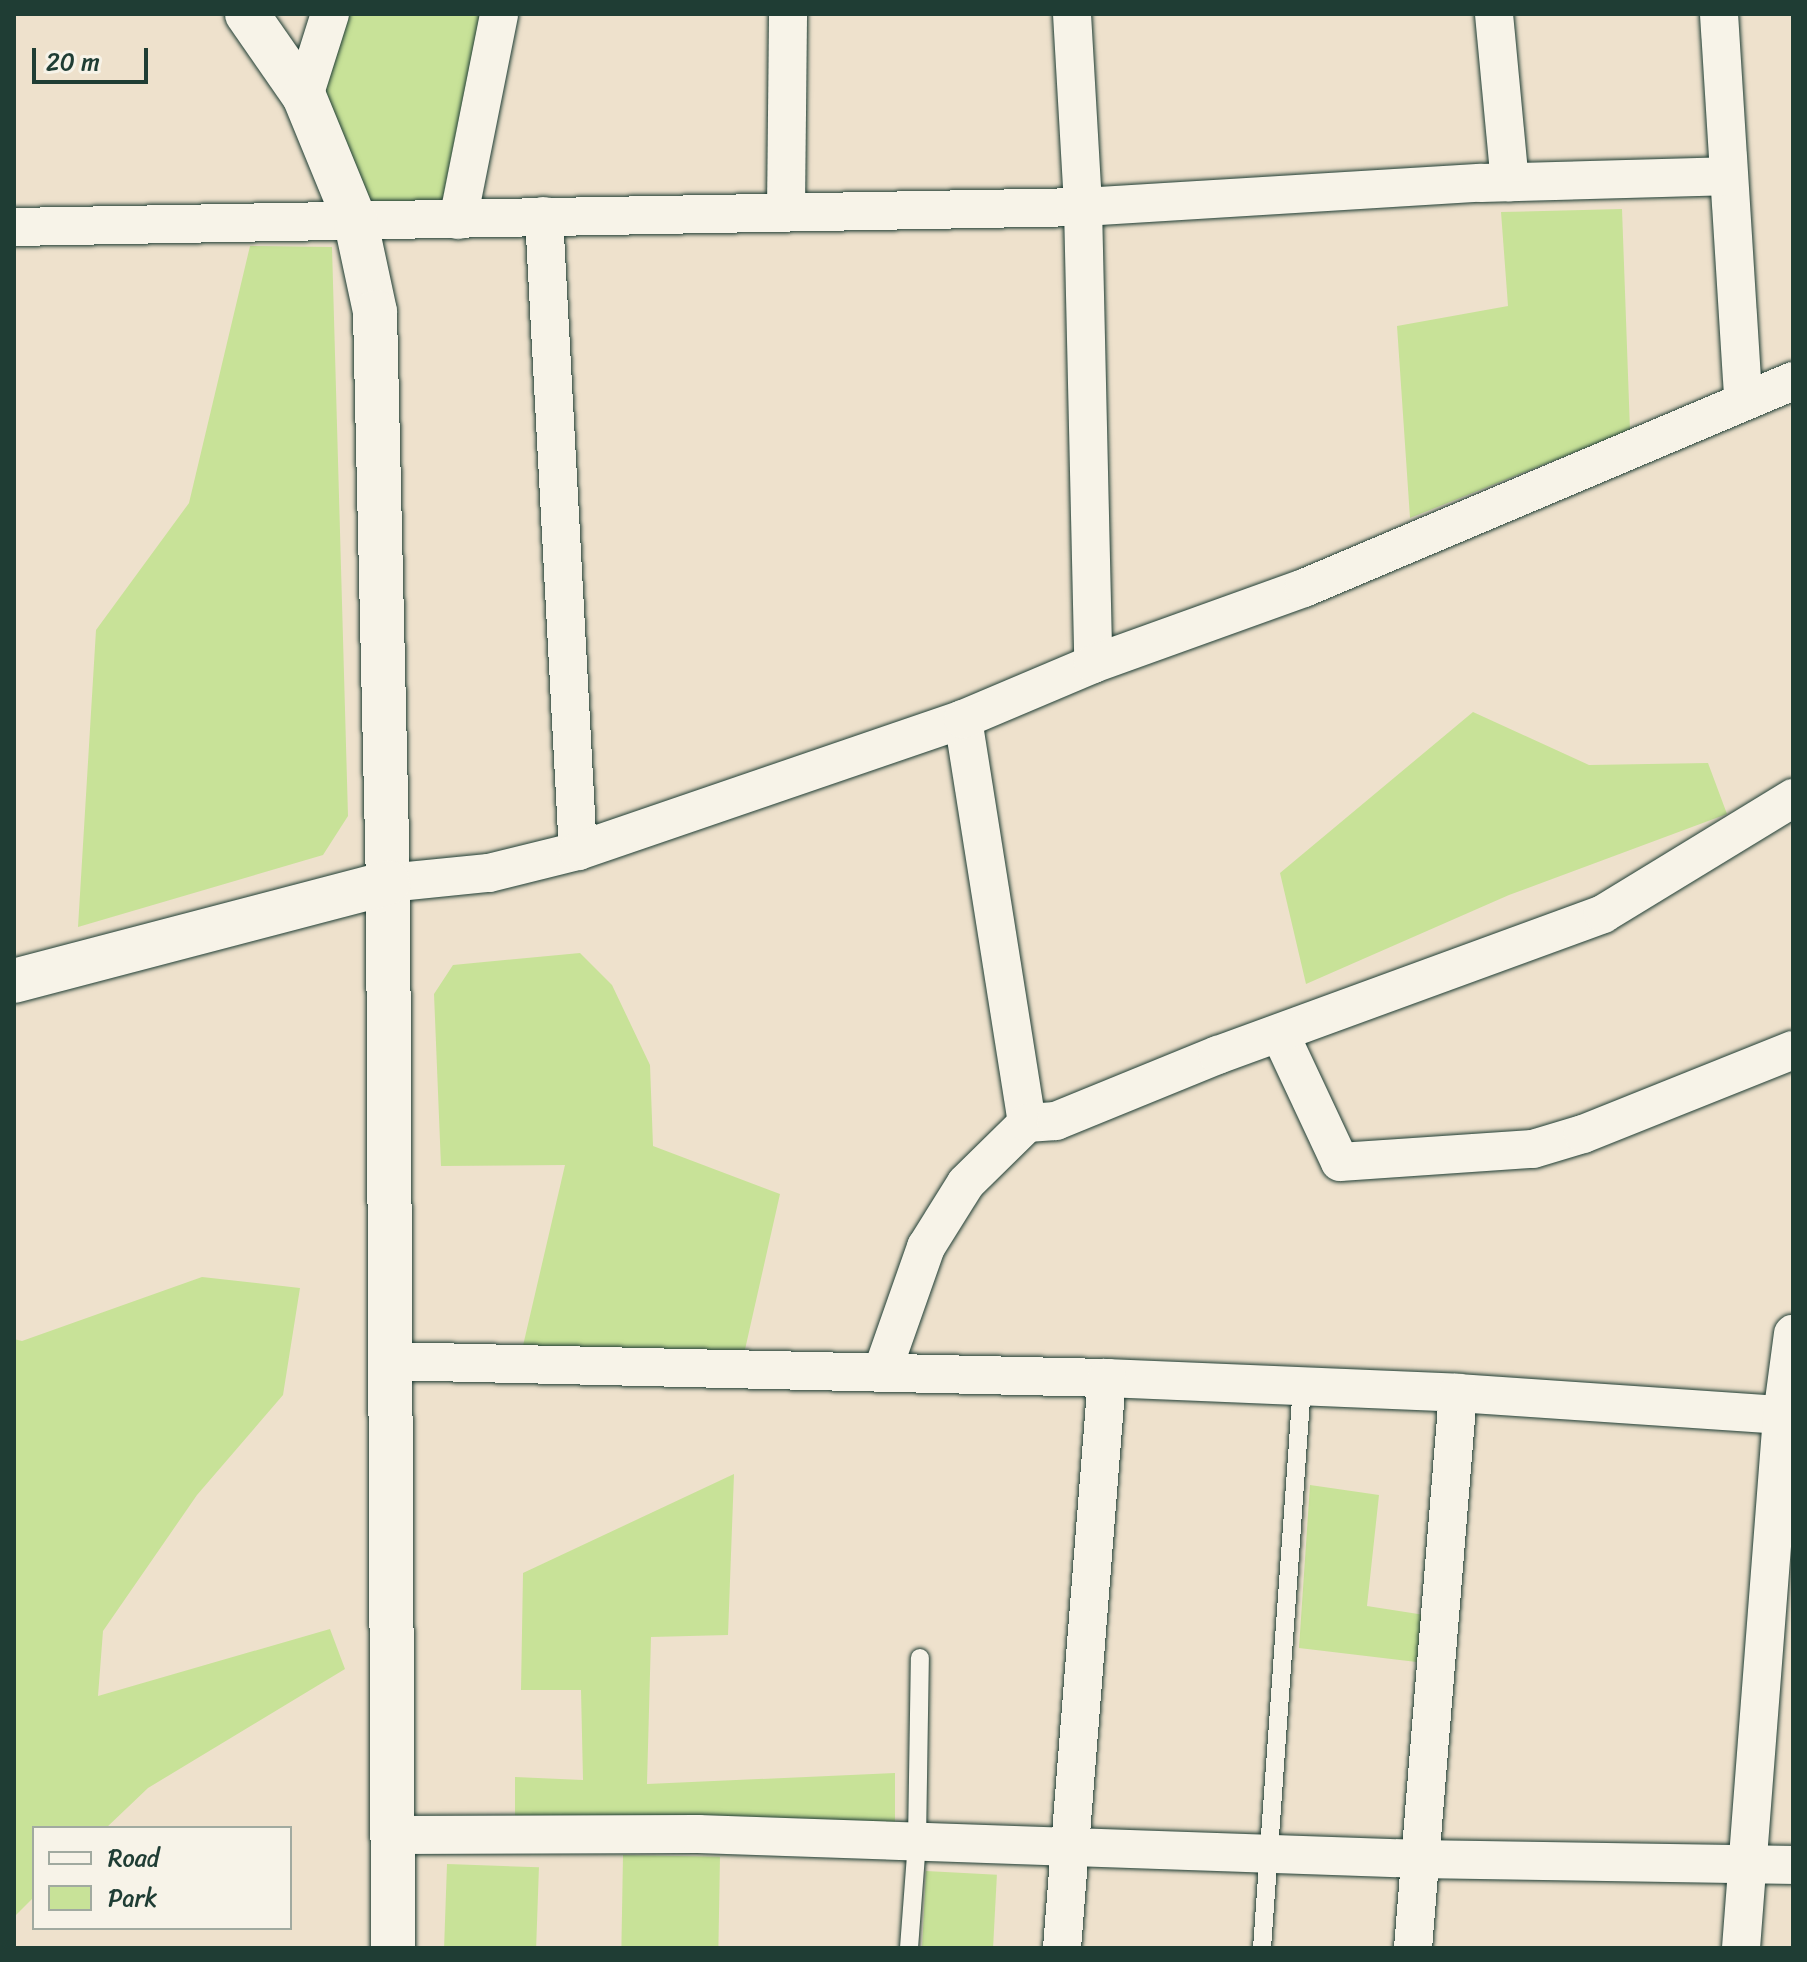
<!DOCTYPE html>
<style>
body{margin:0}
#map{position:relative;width:1807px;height:1962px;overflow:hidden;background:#eee1cc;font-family:Sriracha,sans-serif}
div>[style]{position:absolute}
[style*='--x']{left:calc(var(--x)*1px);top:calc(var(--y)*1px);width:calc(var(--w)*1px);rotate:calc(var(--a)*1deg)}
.green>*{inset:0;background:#c8e298;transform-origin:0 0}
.roads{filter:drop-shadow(0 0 2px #1f3d34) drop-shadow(0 0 2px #1f3d34)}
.lane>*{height:18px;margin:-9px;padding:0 9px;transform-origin:9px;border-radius:9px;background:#f7f3e8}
.street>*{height:38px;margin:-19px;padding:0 19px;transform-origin:19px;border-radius:19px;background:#f7f3e8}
.secondary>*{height:44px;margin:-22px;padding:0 22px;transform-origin:22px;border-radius:22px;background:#f7f3e8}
span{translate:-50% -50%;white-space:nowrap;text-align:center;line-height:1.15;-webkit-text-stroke:6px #f7f3e8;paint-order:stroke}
.frame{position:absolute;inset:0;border:16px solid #1f3d34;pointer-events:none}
.legend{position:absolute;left:32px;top:1826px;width:260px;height:104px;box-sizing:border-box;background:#f7f3e8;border:2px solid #a1aaa0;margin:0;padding:10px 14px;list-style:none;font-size:24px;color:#1f3d34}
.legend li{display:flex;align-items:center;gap:16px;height:40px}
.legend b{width:40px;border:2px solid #a1aaa0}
.scale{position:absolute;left:32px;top:48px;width:116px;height:36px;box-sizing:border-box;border:4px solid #1f3d34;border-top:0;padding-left:10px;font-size:24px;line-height:28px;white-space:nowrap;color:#1f3d34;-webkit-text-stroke:6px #f7f3e8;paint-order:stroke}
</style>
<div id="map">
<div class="green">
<i style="clip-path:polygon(330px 14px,499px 14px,458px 220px,356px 223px,304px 96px)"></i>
<i style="clip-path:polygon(1622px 209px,1630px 430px,1410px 518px,1397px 326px,1508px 306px,1501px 212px)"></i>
<i style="clip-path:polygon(250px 246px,332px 247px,348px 816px,323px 855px,78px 927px,96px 630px,189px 503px)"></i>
<i style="clip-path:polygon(1473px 712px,1589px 765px,1708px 763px,1727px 814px,1509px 895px,1306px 984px,1280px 873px)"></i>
<i style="clip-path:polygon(580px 953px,612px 985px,650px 1065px,653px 1146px,780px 1194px,744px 1354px,522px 1350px,565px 1165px,441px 1166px,434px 994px,453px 965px)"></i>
<i style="clip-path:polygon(202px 1277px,300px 1288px,283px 1395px,197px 1495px,103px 1631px,98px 1696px,330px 1629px,345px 1669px,148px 1788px,106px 1828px,34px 1828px,34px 1897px,14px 1917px,14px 1339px,22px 1341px)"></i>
<i style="clip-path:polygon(734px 1474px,728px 1635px,651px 1637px,647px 1784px,895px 1773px,895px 1834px,515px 1830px,515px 1777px,583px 1780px,581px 1690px,521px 1690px,523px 1573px)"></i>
<i style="clip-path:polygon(1310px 1485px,1379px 1495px,1367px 1606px,1431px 1616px,1425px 1663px,1299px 1648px)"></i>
<i style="left:623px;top:1855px;width:97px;height:93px;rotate:1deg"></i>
<i style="left:447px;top:1864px;width:92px;height:84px;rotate:2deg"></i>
<i style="left:926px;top:1871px;width:71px;height:77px;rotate:3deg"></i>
</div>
<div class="roads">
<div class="lane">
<i style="--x:909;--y:1948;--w:107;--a:-85.7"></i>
<i style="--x:917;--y:1841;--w:183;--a:-89.1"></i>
<i style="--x:1262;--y:1948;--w:563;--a:-85.93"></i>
</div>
<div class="street">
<i style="--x:1072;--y:14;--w:193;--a:86.7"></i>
<i style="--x:1083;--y:207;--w:457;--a:88.7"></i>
<i style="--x:1494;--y:14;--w:169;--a:84.6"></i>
<i style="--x:1719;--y:14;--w:387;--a:86.4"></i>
<i style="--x:304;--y:96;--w:86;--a:-72.4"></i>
<i style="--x:786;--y:209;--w:195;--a:-89.4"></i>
<i style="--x:544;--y:216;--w:636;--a:86.94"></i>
<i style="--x:458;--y:220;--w:210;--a:-78.7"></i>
<i style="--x:14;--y:227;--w:1069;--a:-1.07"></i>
<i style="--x:1083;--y:207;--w:399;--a:-3.5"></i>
<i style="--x:1481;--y:183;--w:244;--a:-1.6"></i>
<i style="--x:963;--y:719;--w:409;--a:81"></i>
<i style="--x:388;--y:883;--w:101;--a:-5.7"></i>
<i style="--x:489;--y:873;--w:92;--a:-13.9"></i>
<i style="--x:578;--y:851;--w:407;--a:-18.9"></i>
<i style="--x:963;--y:719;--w:141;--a:-22.9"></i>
<i style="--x:1093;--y:664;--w:224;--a:-19.8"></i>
<i style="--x:1304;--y:588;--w:531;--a:-22.94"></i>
<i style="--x:1280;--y:1034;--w:141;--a:64.9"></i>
<i style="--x:1340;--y:1162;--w:193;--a:-3.9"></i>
<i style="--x:1533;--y:1149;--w:52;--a:-16.7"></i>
<i style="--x:1583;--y:1134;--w:226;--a:-21.8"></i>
<i style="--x:390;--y:1361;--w:717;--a:1.36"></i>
<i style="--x:1107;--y:1378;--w:351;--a:2.4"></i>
<i style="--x:1458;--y:1393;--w:336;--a:3.9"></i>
<i style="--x:882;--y:1372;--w:133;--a:-70.6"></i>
<i style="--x:926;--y:1247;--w:75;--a:-58"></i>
<i style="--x:966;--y:1183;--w:86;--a:-44.5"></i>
<i style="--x:1027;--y:1123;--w:29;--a:-4"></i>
<i style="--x:1056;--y:1121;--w:175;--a:-22.2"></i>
<i style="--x:1218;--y:1055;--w:410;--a:-20.1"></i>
<i style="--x:1603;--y:914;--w:223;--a:-31.4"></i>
<i style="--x:395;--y:1835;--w:303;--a:-0.2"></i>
<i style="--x:698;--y:1834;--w:722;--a:1.98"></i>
<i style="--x:1420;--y:1859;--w:373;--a:0.9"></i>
<i style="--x:1062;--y:1948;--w:572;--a:-85.49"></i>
<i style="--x:1413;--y:1948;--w:557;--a:-85.36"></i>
<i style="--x:1741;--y:1948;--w:534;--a:-85.59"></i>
<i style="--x:1782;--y:1416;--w:83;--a:-82.4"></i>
</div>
<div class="secondary">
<i style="--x:247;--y:14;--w:100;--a:55.2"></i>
<i style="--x:304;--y:96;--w:137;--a:67.7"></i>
<i style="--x:356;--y:223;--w:91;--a:77.9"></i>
<i style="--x:375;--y:312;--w:571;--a:88.7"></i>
<i style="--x:388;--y:883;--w:1065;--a:89.73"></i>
<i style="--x:14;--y:981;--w:387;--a:-14.7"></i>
</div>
</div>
<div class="frame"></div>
<ul class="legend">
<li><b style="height:10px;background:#f7f3e8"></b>Road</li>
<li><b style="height:22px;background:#c8e298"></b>Park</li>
</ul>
<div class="scale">20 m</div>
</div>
